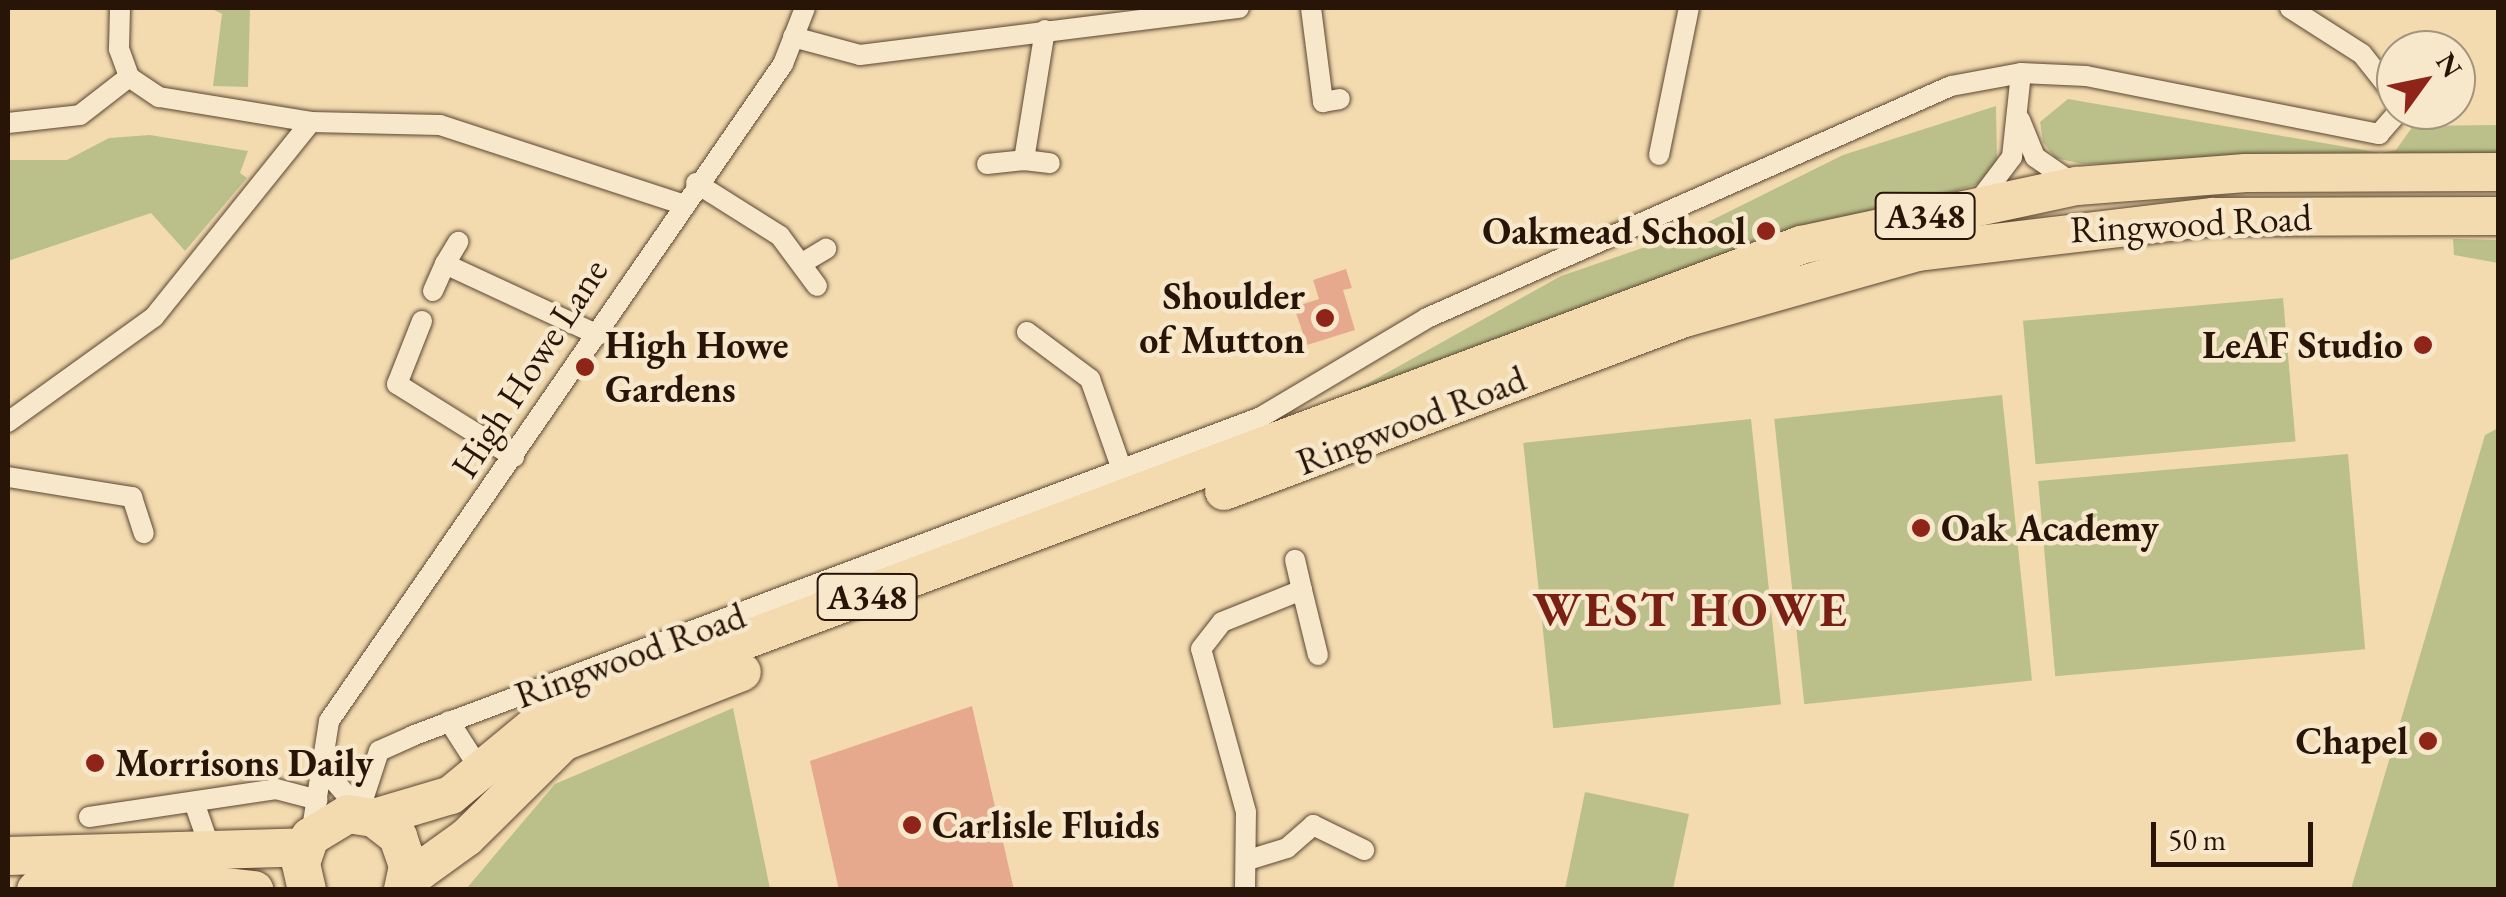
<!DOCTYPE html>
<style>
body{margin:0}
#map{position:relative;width:2506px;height:897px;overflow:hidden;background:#f3dbaf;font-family:"EB Garamond",serif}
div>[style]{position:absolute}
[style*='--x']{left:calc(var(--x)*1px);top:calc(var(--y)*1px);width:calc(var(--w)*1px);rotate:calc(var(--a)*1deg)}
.green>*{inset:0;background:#bbc08b;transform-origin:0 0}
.building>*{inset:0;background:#e7a98e}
.roads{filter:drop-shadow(0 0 2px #5b4632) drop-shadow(0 0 2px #5b4632)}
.street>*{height:20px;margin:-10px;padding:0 10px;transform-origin:10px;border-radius:10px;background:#f7e8cb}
.highway>*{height:38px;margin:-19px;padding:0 19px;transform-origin:19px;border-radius:19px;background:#f3dbaf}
.dots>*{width:28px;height:28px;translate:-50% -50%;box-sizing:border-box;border:5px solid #f7e8cb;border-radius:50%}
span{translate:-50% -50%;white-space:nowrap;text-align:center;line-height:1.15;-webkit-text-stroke:9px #f7e8cb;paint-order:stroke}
.shield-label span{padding:2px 8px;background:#f7e8cb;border:2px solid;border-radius:8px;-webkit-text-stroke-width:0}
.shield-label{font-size:35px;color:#281508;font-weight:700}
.street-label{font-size:38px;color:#281508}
.poi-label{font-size:38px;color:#281508;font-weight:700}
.right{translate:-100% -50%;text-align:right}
.left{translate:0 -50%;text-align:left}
.district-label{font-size:48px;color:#7a1f14;font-weight:700;letter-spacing:2.5px}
.frame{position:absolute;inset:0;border:10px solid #281508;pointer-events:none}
.north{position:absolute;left:2376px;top:30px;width:100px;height:100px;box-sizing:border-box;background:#f7e8cb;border:2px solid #a4947d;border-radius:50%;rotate:57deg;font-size:28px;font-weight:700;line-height:40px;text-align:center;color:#281508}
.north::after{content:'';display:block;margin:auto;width:35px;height:45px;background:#8f2418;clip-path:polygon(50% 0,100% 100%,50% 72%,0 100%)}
.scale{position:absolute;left:2151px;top:822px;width:162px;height:45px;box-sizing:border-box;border:5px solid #281508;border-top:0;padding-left:12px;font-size:30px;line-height:35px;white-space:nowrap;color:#281508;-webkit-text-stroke:8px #f7e8cb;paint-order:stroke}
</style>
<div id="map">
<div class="green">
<i style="clip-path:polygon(210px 8px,250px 8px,248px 87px,213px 86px,222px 14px)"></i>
<i style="clip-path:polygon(2068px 99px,2381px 153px,2396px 150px,2413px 126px,2498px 125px,2498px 158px,2083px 164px,2055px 158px,2043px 142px,2040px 122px)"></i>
<i style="clip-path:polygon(1996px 106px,1997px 161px,1978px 184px,1641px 284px,1329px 405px,1561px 276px,1686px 233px,1843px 155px)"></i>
<i style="clip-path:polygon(150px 135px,248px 151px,240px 173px,247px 178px,185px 251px,151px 213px,8px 261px,8px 160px,67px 160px,109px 138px)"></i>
<i style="clip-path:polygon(2453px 239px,2498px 240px,2498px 263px,2454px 255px)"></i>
<i style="left:2283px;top:298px;width:144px;height:261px;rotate:85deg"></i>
<i style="left:2002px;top:395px;width:287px;height:229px;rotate:84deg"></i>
<i style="left:1751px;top:419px;width:287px;height:229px;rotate:84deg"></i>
<i style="clip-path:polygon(2498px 428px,2498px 889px,2351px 889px,2485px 435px)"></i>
<i style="left:2348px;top:454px;width:196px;height:311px;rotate:85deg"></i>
<i style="clip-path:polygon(733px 708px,770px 889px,466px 889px,555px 784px)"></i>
<i style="clip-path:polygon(1585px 792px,1689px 814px,1673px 889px,1565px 889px)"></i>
</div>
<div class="building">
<i style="clip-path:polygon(1346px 269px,1352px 288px,1343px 290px,1355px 330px,1307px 345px,1294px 307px,1319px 299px,1313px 280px)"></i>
<i style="clip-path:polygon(972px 706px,1014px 890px,839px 890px,810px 761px)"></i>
</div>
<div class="roads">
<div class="street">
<i style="--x:120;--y:8;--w:41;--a:91.4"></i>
<i style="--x:119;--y:49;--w:30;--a:70"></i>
<i style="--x:129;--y:77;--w:36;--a:34"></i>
<i style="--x:159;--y:97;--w:154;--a:9.3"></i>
<i style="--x:1311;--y:8;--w:95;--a:82.7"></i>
<i style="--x:1323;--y:102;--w:17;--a:-10"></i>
<i style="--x:2290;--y:8;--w:85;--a:32.6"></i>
<i style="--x:2362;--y:54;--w:55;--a:51.7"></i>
<i style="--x:1045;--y:30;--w:132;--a:99.2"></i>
<i style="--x:1024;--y:160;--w:26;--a:7"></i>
<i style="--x:793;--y:37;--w:69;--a:15"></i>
<i style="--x:860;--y:55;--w:382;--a:-7.1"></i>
<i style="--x:2020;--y:120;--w:40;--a:68"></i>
<i style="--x:2035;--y:157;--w:51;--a:34.6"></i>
<i style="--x:8;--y:123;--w:72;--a:-6.3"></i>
<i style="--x:80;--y:115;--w:62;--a:-37.8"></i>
<i style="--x:1659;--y:155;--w:150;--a:-78.5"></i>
<i style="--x:987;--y:164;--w:37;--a:-6"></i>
<i style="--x:696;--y:183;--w:99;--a:32.2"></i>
<i style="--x:780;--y:236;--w:62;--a:53.5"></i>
<i style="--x:1978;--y:202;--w:56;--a:-52.9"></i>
<i style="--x:2012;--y:157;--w:84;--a:-83.9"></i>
<i style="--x:804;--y:262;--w:26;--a:-31"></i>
<i style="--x:445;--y:264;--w:26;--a:-59"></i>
<i style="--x:433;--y:291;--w:30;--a:-66"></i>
<i style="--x:445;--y:264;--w:169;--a:24.9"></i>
<i style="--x:422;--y:321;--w:68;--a:111.6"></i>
<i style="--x:397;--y:384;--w:138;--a:32"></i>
<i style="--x:1027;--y:332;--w:79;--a:36.7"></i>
<i style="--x:1090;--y:379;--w:96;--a:70.6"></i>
<i style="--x:8;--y:422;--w:180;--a:-35.7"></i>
<i style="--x:154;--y:317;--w:250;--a:-51.2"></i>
<i style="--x:311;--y:122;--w:129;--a:1.3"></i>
<i style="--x:440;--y:125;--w:255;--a:18.1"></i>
<i style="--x:8;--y:477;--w:126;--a:9.2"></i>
<i style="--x:132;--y:497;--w:38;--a:72"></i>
<i style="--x:1302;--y:590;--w:67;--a:76.2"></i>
<i style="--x:449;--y:721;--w:59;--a:57.4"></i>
<i style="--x:322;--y:767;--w:62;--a:48.9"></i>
<i style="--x:195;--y:805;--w:46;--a:70.8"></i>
<i style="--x:360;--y:809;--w:61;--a:-71.9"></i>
<i style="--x:379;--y:751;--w:36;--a:-24"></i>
<i style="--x:412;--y:736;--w:907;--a:-20.59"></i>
<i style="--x:1261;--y:417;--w:193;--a:-30.8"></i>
<i style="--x:1427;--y:318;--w:573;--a:-23.88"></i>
<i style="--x:1951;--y:86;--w:71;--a:-10.5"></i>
<i style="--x:2021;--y:73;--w:65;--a:2.6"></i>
<i style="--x:2086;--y:76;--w:299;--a:11.2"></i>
<i style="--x:2379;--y:134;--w:32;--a:-49"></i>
<i style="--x:89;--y:817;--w:189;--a:-8.5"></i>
<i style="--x:276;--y:789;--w:43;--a:14.7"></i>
<i style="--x:311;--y:835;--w:115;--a:-81"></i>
<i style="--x:329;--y:721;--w:799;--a:-55.35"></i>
<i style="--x:783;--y:64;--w:60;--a:-68.6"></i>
<i style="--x:1248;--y:860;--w:41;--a:-17.1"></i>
<i style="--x:1287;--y:848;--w:35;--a:-41"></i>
<i style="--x:1313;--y:825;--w:57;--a:26.1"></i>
<i style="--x:1245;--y:890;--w:78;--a:-89.3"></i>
<i style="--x:1246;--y:812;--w:169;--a:-105.4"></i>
<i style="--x:1201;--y:649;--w:34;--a:-52"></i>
<i style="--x:1222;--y:622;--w:86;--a:-21.8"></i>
<i style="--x:1302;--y:590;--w:31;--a:-103"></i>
</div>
<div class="highway">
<i style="--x:1224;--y:491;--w:496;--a:-20.6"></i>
<i style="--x:1688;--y:317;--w:239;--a:-15.8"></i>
<i style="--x:1918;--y:252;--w:297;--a:-6.8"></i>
<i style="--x:2213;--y:217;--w:285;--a:-0.2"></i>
<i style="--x:374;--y:818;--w:80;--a:-16.6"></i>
<i style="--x:451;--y:795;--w:129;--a:-39.6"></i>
<i style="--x:550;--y:713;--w:1336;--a:-20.51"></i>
<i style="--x:1801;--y:245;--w:282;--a:-12.1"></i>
<i style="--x:2077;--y:186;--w:169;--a:-4.4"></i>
<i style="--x:2246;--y:173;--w:252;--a:-0.2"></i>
<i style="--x:8;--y:856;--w:297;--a:-1.7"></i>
<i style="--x:406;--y:881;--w:75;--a:-35.8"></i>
<i style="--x:467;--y:837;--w:135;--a:-44.7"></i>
<i style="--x:563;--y:742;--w:192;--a:-21.4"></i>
<i style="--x:36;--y:890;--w:124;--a:-4.6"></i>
<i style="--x:160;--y:880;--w:95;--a:6.1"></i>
<i style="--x:307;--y:890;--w:28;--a:-103"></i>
<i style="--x:301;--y:863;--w:28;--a:-71"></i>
<i style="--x:310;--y:837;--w:44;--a:-31.2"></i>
<i style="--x:348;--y:814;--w:26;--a:9"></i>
<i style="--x:374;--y:818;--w:31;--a:38"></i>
<i style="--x:398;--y:837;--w:31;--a:71"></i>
<i style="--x:408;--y:866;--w:25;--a:102"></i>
</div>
</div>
<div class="dots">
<i style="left:1766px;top:231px;background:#8f2418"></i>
<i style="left:1325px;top:318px;background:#8f2418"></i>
<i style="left:2423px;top:345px;background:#8f2418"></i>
<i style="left:585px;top:367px;background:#8f2418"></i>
<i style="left:1921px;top:528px;background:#8f2418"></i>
<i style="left:2428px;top:741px;background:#8f2418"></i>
<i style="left:95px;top:763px;background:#8f2418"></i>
<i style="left:912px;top:825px;background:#8f2418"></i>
</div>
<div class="shield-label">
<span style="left:1925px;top:216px">A348</span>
<span style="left:867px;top:597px">A348</span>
</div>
<div class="street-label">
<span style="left:2191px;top:223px;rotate:-3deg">Ringwood Road</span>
<span style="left:529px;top:368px;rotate:-57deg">High Howe Lane</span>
<span style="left:1411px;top:420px;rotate:-21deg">Ringwood Road</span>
<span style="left:630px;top:655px;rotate:-20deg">Ringwood Road</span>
</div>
<div class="poi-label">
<span class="right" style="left:1746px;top:231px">Oakmead School</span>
<span class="right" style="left:1305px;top:318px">Shoulder<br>of Mutton</span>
<span class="left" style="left:605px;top:367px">High Howe<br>Gardens</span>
<span class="right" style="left:2403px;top:345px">LeAF Studio</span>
<span class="left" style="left:1941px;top:528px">Oak Academy</span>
<span class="right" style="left:2408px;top:741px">Chapel</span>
<span class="left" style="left:115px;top:763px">Morrisons Daily</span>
<span class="left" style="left:932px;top:825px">Carlisle Fluids</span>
</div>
<div class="district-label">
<span style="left:1691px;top:610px">WEST HOWE</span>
</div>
<div class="frame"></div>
<div class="north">N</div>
<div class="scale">50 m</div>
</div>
